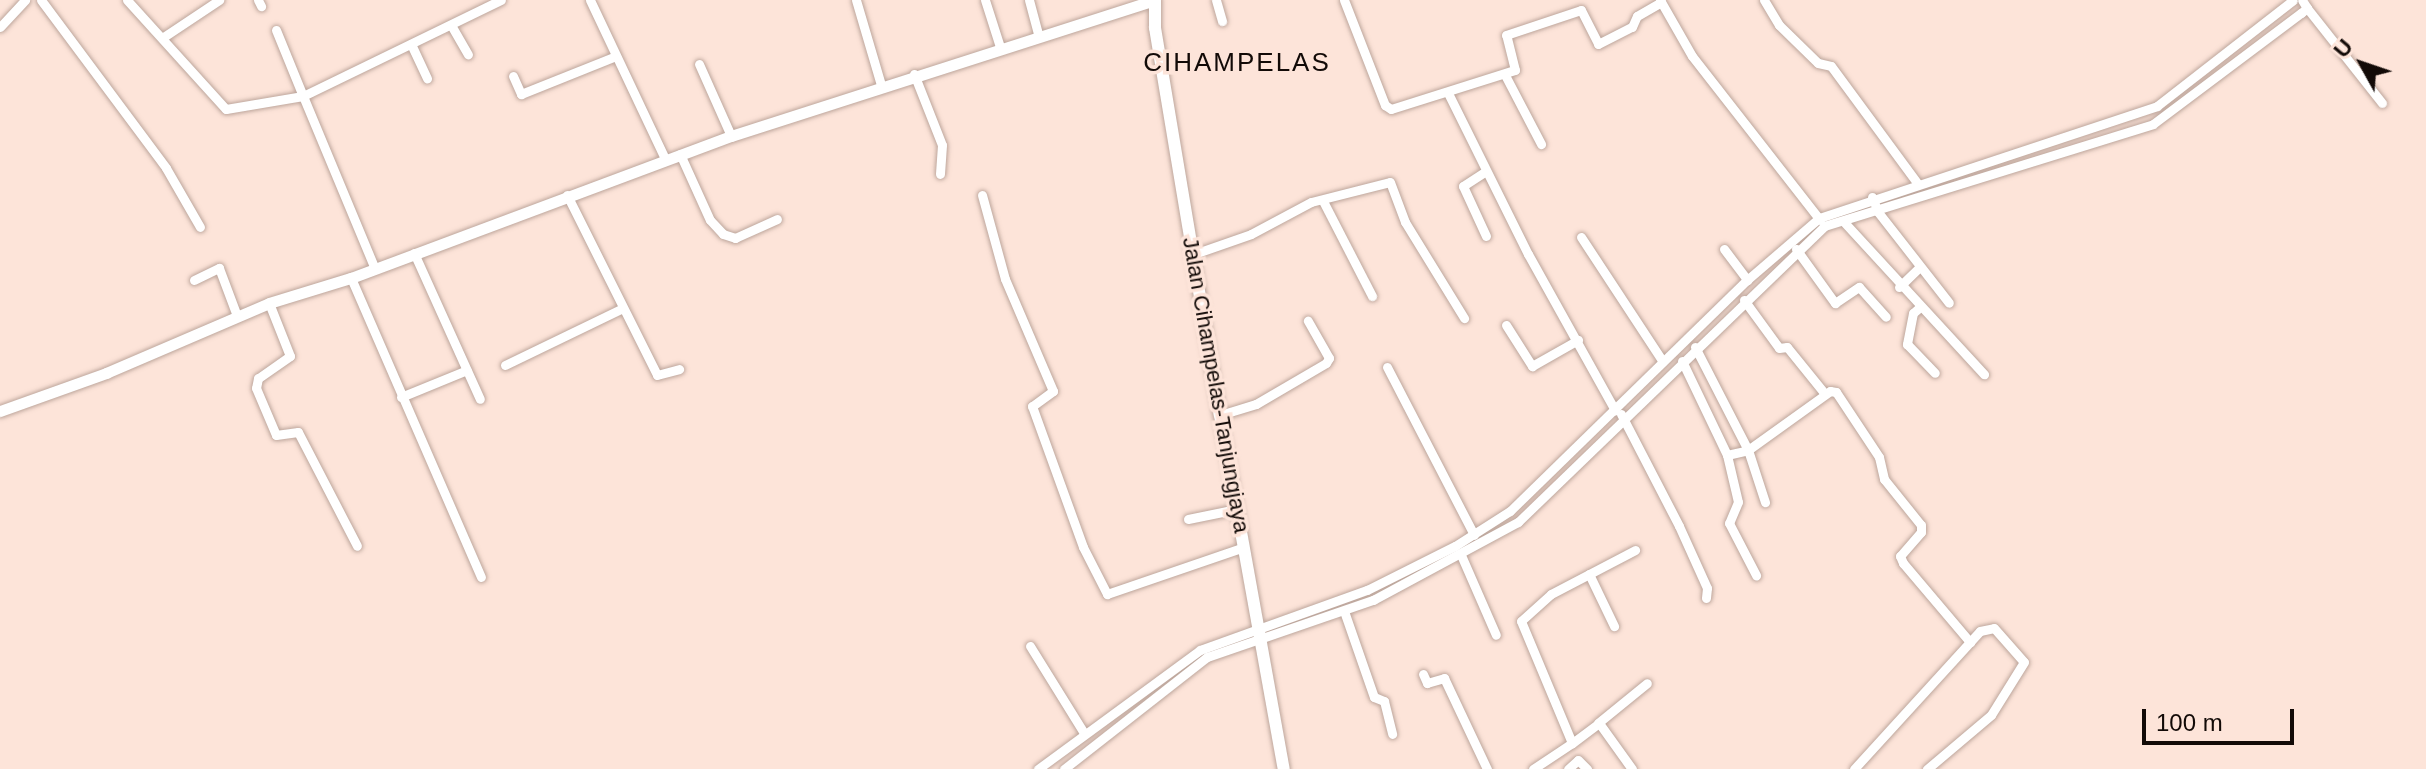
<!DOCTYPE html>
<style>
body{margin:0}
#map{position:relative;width:2426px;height:769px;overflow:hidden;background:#fde4d9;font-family:Helvetica,sans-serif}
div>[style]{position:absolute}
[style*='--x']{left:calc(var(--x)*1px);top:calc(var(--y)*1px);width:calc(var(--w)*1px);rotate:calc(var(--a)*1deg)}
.roads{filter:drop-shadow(0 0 2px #bda69c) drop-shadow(0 0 2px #bda69c)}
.minor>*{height:9px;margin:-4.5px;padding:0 4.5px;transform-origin:4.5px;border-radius:4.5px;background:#fff}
.tertiary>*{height:11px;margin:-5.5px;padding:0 5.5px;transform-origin:5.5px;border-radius:5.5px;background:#fff}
.secondary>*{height:12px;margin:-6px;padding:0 6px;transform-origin:6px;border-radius:6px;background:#fff}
span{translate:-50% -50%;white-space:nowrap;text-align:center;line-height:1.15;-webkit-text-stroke:7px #fde4d9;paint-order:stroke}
.street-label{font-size:22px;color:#120a07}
.quarter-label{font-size:26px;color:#120a07;letter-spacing:2px}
.north{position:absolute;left:2322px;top:24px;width:80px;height:80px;-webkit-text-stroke:6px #fde4d9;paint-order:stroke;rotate:310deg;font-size:22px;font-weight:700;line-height:32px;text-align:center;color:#120a07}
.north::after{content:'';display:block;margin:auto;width:28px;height:36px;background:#120a07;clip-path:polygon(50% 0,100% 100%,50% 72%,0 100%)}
.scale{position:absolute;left:2142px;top:709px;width:152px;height:36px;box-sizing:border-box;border:4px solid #120a07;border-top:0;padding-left:10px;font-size:24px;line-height:28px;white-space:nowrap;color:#120a07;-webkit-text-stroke:6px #fde4d9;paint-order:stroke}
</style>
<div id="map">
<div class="roads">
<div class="minor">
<i style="--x:41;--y:0;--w:209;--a:53.3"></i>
<i style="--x:166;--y:168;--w:68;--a:60"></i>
<i style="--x:127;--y:0;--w:147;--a:47.8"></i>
<i style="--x:226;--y:109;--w:78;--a:-9.6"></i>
<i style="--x:303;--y:96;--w:187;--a:67.4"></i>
<i style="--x:258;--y:0;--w:7;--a:63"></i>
<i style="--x:590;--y:0;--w:176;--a:64.7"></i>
<i style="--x:856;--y:0;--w:89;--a:73.6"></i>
<i style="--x:985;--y:0;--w:49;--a:72.3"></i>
<i style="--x:1029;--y:0;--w:35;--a:75"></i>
<i style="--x:1216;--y:0;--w:22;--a:74"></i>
<i style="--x:1344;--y:0;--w:113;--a:68.7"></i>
<i style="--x:1385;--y:105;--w:7;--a:34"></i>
<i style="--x:1391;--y:109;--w:130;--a:-17.5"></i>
<i style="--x:1515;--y:70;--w:36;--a:-104"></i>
<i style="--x:1506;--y:35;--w:79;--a:-18.4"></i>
<i style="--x:1581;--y:10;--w:38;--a:63"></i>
<i style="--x:1598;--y:44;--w:38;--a:-27"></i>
<i style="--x:1632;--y:27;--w:12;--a:-66"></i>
<i style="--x:1637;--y:16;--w:28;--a:-30"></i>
<i style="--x:1660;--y:0;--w:64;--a:60.3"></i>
<i style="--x:1692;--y:56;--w:208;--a:52"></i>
<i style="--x:1764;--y:0;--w:29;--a:59"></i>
<i style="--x:1779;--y:25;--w:54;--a:44.3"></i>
<i style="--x:1818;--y:63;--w:13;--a:13"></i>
<i style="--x:1831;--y:66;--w:147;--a:53.6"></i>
<i style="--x:2307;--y:8;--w:121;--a:51.7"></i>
<i style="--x:451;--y:25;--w:34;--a:60"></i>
<i style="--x:0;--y:27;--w:37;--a:-47"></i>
<i style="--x:276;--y:30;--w:71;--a:67.8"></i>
<i style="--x:303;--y:96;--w:220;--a:-25.9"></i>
<i style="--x:162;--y:38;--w:69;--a:-33.7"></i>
<i style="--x:411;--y:44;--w:38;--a:65"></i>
<i style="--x:699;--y:64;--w:79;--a:66"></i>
<i style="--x:914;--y:74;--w:76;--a:68.5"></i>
<i style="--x:942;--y:145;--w:29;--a:94"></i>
<i style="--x:1505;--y:75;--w:78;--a:62.4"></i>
<i style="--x:513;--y:76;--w:20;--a:66"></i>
<i style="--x:521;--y:94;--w:102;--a:-21.8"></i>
<i style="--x:1448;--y:93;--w:180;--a:63.6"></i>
<i style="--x:1528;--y:254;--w:179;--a:60.9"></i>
<i style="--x:680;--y:154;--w:72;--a:65.6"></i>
<i style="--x:710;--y:220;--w:19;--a:47"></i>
<i style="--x:723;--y:234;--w:13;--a:18"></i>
<i style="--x:735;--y:238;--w:46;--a:-24.3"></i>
<i style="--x:567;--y:195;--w:201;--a:63.4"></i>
<i style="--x:657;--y:375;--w:23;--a:-15"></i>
<i style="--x:982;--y:195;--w:87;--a:74.7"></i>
<i style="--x:1005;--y:279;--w:122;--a:66.8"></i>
<i style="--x:1053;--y:391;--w:26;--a:144"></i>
<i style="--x:1032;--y:406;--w:150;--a:70.1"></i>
<i style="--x:1083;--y:547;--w:53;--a:62.9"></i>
<i style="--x:1107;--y:594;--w:145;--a:-18.9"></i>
<i style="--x:1872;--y:197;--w:16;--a:68"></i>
<i style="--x:1878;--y:212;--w:115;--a:52"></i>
<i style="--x:1323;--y:201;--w:107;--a:62.7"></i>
<i style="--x:1844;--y:222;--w:207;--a:47.4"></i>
<i style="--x:1486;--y:236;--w:55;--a:-114.7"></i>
<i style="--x:1463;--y:186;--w:27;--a:-33"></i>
<i style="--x:1581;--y:237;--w:149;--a:56.7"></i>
<i style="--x:1724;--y:249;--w:39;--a:53"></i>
<i style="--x:1796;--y:249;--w:67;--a:54.2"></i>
<i style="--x:1835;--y:303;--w:29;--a:-34"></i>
<i style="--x:1859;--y:287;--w:40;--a:48"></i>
<i style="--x:414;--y:253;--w:160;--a:65.7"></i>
<i style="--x:1194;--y:254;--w:60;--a:-19.3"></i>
<i style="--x:1251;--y:234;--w:68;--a:-28.1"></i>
<i style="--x:1311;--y:202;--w:81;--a:-14.2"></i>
<i style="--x:1390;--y:182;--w:43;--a:69.4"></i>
<i style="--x:1405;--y:222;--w:113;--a:58.4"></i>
<i style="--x:351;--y:278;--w:326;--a:66.5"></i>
<i style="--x:194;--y:280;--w:28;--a:-26"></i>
<i style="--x:219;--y:268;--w:51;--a:69.4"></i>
<i style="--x:1899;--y:287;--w:28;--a:-44"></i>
<i style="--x:1744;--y:300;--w:59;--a:53.9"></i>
<i style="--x:1779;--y:348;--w:8;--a:-7"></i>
<i style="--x:1787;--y:347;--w:60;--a:51"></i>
<i style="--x:269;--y:303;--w:57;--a:68.4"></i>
<i style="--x:290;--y:356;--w:39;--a:145"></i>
<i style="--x:258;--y:378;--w:10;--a:101"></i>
<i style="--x:256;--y:388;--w:51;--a:66.9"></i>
<i style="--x:276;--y:435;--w:22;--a:-8"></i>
<i style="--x:298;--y:432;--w:128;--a:62.6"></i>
<i style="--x:1920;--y:307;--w:9;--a:139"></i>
<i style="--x:1913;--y:313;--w:32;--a:101"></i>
<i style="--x:1907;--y:344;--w:40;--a:46"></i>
<i style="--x:1506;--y:325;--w:49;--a:57.6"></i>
<i style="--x:1532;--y:366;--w:53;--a:-29.5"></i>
<i style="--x:1695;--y:347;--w:116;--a:62.8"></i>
<i style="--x:1748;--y:450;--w:101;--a:-35.7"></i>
<i style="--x:1830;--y:391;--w:6;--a:9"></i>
<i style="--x:1836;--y:392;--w:78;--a:56.5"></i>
<i style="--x:1879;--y:457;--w:23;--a:77"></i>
<i style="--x:1884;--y:479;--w:59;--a:51.2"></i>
<i style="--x:1921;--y:525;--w:7;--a:90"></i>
<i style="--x:1921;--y:532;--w:32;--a:131"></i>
<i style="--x:1900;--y:556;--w:8;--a:67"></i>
<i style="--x:1903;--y:563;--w:104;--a:49.7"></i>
<i style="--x:1682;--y:361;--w:104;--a:64.4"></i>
<i style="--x:1727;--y:455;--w:48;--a:76.8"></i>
<i style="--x:1738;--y:502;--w:23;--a:113"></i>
<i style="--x:1729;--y:523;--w:59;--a:62.6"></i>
<i style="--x:505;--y:365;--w:131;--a:-25.8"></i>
<i style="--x:1387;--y:367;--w:189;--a:62.6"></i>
<i style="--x:401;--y:397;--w:71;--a:-22.2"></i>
<i style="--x:1621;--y:414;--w:126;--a:62.6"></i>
<i style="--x:1679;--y:526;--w:68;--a:65.7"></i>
<i style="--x:1707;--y:588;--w:10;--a:96"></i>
<i style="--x:1220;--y:415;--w:38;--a:-17"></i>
<i style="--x:1256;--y:404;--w:81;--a:-30.4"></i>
<i style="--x:1326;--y:363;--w:6;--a:-59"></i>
<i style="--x:1329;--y:358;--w:43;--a:-119.6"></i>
<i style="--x:1727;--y:455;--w:22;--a:-13"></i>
<i style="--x:1748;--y:450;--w:55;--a:71.9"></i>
<i style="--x:1188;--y:519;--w:50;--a:-11.5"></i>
<i style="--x:1461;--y:555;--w:87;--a:66.4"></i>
<i style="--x:1589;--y:574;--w:58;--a:64.3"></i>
<i style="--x:1344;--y:611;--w:91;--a:70.8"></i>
<i style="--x:1374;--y:697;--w:11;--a:22"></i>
<i style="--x:1384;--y:701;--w:34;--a:76"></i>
<i style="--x:1030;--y:646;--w:102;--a:58.2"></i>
<i style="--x:1423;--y:674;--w:10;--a:66"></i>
<i style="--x:1427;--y:683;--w:18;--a:-16"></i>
<i style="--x:1444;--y:678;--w:101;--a:64.7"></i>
<i style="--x:1598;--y:723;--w:63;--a:-39.2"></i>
<i style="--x:1038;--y:769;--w:201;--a:-36.3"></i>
<i style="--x:1200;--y:650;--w:177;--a:-19.8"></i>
<i style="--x:1367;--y:590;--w:98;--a:-26.6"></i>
<i style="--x:1455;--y:546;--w:65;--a:-32.5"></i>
<i style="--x:1510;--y:511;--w:331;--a:-44.3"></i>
<i style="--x:1747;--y:280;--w:95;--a:-40.7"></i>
<i style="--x:1819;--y:218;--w:356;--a:-18.3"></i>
<i style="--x:2157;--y:106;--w:172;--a:-37.9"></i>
<i style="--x:1064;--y:769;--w:182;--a:-38.1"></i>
<i style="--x:1207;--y:657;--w:176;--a:-19"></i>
<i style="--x:1373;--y:600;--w:165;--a:-28.3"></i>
<i style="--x:1518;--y:522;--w:426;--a:-44"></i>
<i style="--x:1824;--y:226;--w:344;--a:-17.2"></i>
<i style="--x:2153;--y:124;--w:185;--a:-36.9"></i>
<i style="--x:2301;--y:13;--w:8;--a:-40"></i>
<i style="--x:2307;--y:8;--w:9;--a:-122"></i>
<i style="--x:1533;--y:769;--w:47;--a:-33.7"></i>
<i style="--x:1568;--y:769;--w:13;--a:-42"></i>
<i style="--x:1578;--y:760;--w:13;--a:45"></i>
<i style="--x:1632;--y:769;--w:57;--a:-125.7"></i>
<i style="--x:1599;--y:723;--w:34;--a:143"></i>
<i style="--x:1572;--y:743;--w:132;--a:-112.7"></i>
<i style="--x:1521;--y:621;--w:40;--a:-42"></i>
<i style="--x:1551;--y:594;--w:95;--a:-27.6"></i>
<i style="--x:1854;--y:769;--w:187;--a:-47.6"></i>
<i style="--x:1980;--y:631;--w:14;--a:-12"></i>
<i style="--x:1994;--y:628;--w:45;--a:48.6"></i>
<i style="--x:2024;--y:662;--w:62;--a:121.9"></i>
<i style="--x:1991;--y:715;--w:84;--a:139.8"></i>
</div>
<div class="tertiary">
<i style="--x:0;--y:411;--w:113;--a:-19.7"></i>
<i style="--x:106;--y:373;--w:177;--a:-23.2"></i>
<i style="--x:269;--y:303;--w:86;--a:-17"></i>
<i style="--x:351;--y:278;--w:406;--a:-20.5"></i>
<i style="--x:731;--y:136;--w:441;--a:-17.8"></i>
</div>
<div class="secondary">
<i style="--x:1155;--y:0;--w:28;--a:90"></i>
<i style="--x:1155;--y:28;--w:392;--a:80.5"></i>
<i style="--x:1220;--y:415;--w:360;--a:79.8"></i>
</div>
</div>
<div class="street-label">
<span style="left:1216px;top:385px;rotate:80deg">Jalan Cihampelas-Tanjungjaya</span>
</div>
<div class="quarter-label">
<span style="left:1237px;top:63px">CIHAMPELAS</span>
</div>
<div class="north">U</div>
<div class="scale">100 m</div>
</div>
